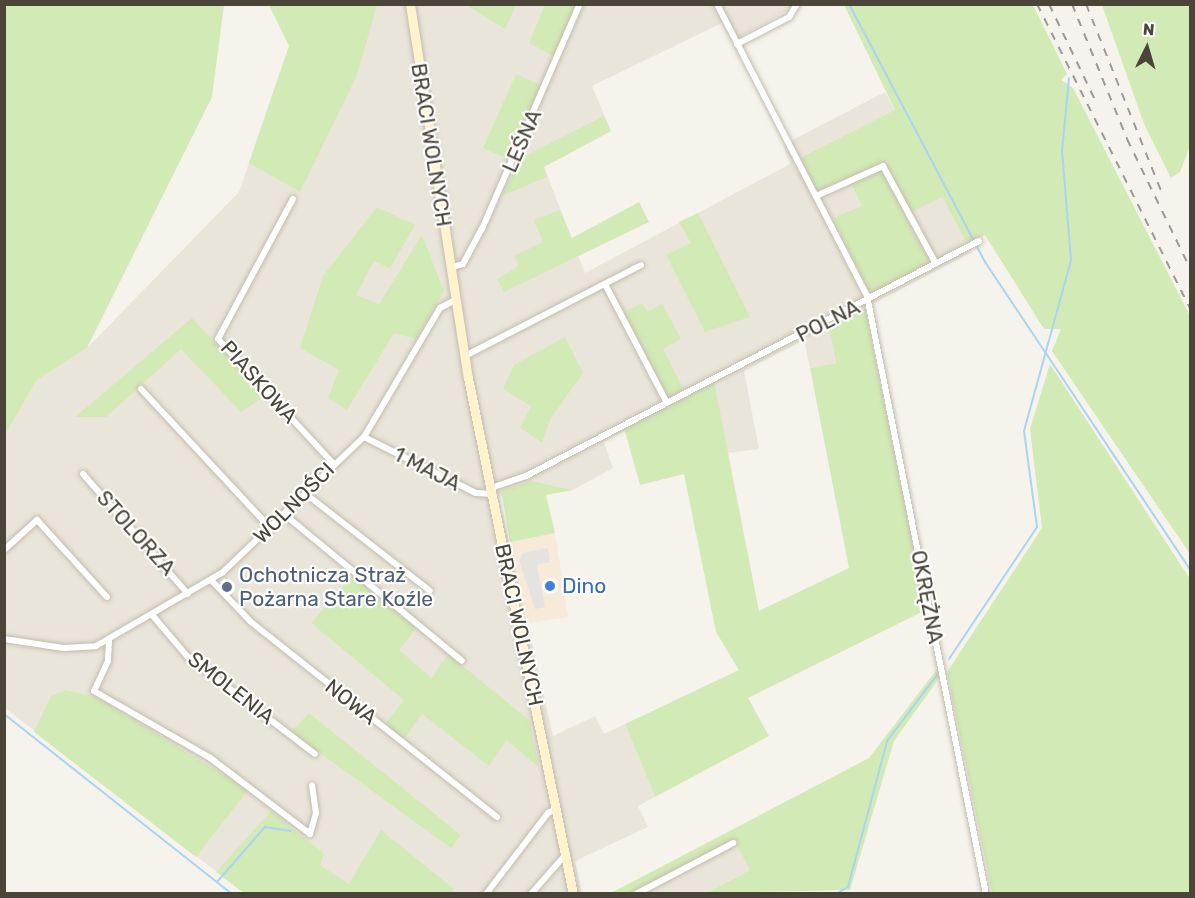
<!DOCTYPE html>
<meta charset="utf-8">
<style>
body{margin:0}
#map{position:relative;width:1195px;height:898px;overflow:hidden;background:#f6f3ec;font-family:Rubik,sans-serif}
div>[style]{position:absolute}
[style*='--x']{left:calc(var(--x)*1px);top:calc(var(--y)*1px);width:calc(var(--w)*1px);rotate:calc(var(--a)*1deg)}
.residential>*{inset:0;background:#eae5da}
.commercial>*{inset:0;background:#f7ead8;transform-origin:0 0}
.green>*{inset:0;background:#d2eab5;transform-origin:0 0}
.parking>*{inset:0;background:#e5e3e0}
.stream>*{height:2px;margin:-1px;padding:0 1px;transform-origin:1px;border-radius:1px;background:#a9d4f2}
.roads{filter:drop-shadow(0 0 2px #c2bbae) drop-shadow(0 0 2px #c2bbae)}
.street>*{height:6px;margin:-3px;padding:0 3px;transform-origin:3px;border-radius:3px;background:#fff}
.secondary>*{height:9px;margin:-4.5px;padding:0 4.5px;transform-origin:4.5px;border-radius:4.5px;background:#fff3cd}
.rail>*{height:2px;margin-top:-1px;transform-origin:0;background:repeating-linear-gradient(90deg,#9a9a9a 0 8px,transparent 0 16px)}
.dots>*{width:16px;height:16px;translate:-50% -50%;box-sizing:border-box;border:3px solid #fff;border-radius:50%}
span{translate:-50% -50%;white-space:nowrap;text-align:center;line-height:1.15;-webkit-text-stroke:4.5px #fff;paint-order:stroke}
.street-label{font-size:21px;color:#4b4439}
.service-label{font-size:21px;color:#4e5e75}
.left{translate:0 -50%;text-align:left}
.shop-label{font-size:21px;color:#366cbe}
.frame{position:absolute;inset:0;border:6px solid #4b4439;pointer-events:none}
.north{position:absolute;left:1117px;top:18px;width:60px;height:60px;-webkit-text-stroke:4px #fff;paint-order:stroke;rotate:5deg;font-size:16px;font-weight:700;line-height:24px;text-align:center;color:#4b4439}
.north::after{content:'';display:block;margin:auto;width:21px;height:27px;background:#4b4439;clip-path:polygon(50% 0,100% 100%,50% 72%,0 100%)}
</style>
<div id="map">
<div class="residential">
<i style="clip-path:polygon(352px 5px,798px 5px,736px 39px,726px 21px,592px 86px,611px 131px,544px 167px,585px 273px,790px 164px,783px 145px,885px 92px,972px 252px,829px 327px,836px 363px,810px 368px,804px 340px,744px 371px,759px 449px,727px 453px,714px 382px,604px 442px,613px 468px,573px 490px,533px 481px,499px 497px,553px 736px,595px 716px,604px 734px,625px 724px,655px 797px,638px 806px,648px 827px,575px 861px,582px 893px,244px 893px,5px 708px,5px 435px,37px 380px,87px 348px,239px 192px,289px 46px)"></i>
<i style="clip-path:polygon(735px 840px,750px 870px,707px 893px,630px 894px)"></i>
</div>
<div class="commercial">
<i style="left:555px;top:533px;width:85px;height:46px;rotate:81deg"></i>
</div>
<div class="green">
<i style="clip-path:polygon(5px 4px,224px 5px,212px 97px,87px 348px,37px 380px,5px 435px)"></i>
<i style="clip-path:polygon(269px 5px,377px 5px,357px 75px,300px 192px,249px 163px,289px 46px)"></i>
<i style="clip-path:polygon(466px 5px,466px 4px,516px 5px,505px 29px)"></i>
<i style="clip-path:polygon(545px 5px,576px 5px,554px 56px,529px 43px)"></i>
<i style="clip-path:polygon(844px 5px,1033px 5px,1067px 74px,1061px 80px,1073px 88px,1190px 316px,1190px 554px,1052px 351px,1061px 329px,1044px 329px,985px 235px,967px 243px,942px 197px,911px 212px,884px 163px,817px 193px,800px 158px,895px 110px)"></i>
<i style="clip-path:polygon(1102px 5px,1190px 5px,1190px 146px,1180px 172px,1171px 178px,1144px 124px)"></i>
<i style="left:516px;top:74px;width:30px;height:81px;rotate:24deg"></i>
<i style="clip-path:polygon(604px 116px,611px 131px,544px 167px,547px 177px,502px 196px,519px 159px)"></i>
<i style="clip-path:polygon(880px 168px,930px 263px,875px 292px,869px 291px,833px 218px,862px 206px,850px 182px)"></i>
<i style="clip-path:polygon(639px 202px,649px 222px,504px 292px,497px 279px,519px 266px,514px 256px,543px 242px,534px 220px,560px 210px,572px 238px)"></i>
<i style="clip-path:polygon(377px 207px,415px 225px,390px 268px,374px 261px,356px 295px,379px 304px,422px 235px,444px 291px,416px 339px,394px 333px,347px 410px,328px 398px,339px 370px,300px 348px,323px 276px)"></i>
<i style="clip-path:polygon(698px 213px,750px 317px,705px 332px,666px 255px,691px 243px,679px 222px)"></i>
<i style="clip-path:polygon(642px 303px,647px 312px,662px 304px,681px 339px,663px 349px,684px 390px,669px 398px,624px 312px)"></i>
<i style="clip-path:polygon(865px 308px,926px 610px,748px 698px,769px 736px,655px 797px,625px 724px,739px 670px,716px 632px,684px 474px,640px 485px,624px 428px,714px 381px,759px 611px,849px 568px,810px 368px,836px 363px,829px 327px)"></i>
<i style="clip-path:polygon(192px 318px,265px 396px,241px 412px,181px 349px,106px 417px,75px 417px)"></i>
<i style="clip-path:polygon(565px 337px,583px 373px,551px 418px,542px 442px,520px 428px,531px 406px,503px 389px,514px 365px)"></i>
<i style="clip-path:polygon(1050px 364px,1190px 579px,1190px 893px,992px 893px,947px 672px,1042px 528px,1030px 429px)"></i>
<i style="clip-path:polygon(533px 481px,573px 490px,546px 495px,555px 533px,510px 542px,501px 490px)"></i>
<i style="clip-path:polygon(352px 576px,416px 628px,399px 650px,432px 678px,448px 654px,529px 720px,539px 767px,506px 740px,489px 766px,422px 714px,404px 739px,385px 724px,404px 700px,311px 623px)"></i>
<i style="clip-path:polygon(938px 668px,940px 677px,894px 741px,850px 890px,707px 893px,750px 870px,734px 840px,630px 893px,609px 894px,869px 758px)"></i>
<i style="clip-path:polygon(66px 690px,98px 698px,248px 790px,196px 857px,34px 732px,51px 696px)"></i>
<i style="clip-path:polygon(309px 713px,461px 835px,451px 848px,291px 732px)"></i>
<i style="clip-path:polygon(271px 811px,324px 854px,320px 865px,349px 884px,381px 830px,454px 889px,450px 894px,244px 893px,216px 872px)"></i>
</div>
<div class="parking">
<i style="clip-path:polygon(548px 548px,550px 562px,537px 565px,545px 607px,535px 609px,519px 560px,523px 553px)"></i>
</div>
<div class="stream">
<i style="--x:849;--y:4;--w:292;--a:62.2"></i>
<i style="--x:985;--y:262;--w:369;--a:56.3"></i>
<i style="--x:949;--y:659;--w:159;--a:-56.3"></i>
<i style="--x:1037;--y:527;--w:97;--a:-97.7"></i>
<i style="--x:1024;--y:431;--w:177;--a:-74.6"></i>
<i style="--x:1071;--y:260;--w:109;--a:-94.7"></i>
<i style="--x:1062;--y:151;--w:73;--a:-84.5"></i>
<i style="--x:4;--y:714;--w:290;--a:38.3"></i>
<i style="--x:217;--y:882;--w:73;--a:-48.9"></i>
<i style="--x:265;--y:827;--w:26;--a:9"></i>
<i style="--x:836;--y:894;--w:14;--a:-30"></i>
<i style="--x:848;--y:887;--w:151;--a:-75"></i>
<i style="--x:887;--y:741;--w:83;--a:-52.9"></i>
</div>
<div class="roads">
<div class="street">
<i style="--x:717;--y:4;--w:328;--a:62.8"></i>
<i style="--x:867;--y:296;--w:610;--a:78.75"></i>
<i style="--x:737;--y:44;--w:59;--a:-27.4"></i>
<i style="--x:789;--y:17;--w:15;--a:-58"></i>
<i style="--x:816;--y:196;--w:73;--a:-24.1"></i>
<i style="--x:883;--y:166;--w:111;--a:61.6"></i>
<i style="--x:293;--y:199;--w:159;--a:118.2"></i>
<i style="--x:218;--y:339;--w:169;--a:47.2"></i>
<i style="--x:452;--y:267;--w:11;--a:-15"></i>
<i style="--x:463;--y:264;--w:40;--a:-62"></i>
<i style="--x:482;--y:229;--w:245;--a:-66.5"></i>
<i style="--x:605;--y:284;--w:134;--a:62.5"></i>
<i style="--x:465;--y:356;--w:198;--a:-27.3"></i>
<i style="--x:141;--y:389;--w:191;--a:47.1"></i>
<i style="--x:364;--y:437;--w:125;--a:26.6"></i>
<i style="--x:476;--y:493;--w:16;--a:4"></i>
<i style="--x:83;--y:474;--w:159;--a:48.8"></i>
<i style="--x:491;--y:488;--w:37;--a:-19"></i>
<i style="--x:526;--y:476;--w:510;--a:-27.42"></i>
<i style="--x:306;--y:494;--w:157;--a:38"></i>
<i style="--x:285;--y:515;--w:229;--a:39.5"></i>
<i style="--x:4;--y:550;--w:45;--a:-42.3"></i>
<i style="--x:37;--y:520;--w:104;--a:47.7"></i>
<i style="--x:211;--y:580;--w:58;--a:46.4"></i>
<i style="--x:251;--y:622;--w:314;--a:38.4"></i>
<i style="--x:153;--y:616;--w:52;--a:49.6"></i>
<i style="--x:187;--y:656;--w:161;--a:37.4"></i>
<i style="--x:4;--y:639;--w:60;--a:8.7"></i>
<i style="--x:63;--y:648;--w:33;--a:-3"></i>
<i style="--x:96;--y:646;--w:147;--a:-30.2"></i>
<i style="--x:223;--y:572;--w:195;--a:-43.8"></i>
<i style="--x:364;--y:437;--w:150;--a:-59.5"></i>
<i style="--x:440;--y:308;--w:19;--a:-28"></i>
<i style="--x:109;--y:641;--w:20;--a:93"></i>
<i style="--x:108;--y:661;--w:33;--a:115"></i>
<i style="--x:94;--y:691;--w:133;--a:29.9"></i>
<i style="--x:209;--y:757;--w:127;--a:37.3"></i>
<i style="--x:310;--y:834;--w:22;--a:-74"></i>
<i style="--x:316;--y:813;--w:28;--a:-98"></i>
<i style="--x:486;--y:894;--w:102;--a:-52.6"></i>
<i style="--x:548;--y:813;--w:9;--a:-27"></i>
<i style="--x:531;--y:894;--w:53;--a:-48.8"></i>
<i style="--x:636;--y:894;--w:110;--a:-27.7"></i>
</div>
<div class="secondary">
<i style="--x:410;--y:4;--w:378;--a:81.2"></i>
<i style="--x:468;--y:378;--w:527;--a:78.5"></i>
</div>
</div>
<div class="rail">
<i style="--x:1037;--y:4;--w:340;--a:63.3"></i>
<i style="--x:1049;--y:4;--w:109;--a:64.4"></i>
<i style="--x:1072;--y:4;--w:146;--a:67.8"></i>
<i style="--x:1127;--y:139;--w:144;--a:64"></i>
<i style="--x:1086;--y:4;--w:204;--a:68.1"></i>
</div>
<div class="dots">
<i style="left:550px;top:586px;background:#3f7fe0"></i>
<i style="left:227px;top:587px;background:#5c6f8a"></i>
</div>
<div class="street-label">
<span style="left:522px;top:141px;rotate:-66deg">LEŚNA</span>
<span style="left:431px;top:145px;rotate:81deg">BRACI WOLNYCH</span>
<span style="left:828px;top:321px;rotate:-27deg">POLNA</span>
<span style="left:259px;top:382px;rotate:48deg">PIASKOWA</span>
<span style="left:427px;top:469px;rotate:27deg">1 MAJA</span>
<span style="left:294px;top:503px;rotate:-45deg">WOLNOŚCI</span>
<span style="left:136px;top:533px;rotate:48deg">STOLORZA</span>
<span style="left:927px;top:597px;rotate:79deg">OKRĘŻNA</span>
<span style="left:519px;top:625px;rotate:78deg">BRACI WOLNYCH</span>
<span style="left:231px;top:688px;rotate:38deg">SMOLENIA</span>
<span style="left:351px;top:702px;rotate:38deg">NOWA</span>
</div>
<div class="service-label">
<span class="left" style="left:239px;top:587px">Ochotnicza Straż<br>Pożarna Stare Koźle</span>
</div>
<div class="shop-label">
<span class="left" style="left:562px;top:586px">Dino</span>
</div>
<div class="frame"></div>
<div class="north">N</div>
</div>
